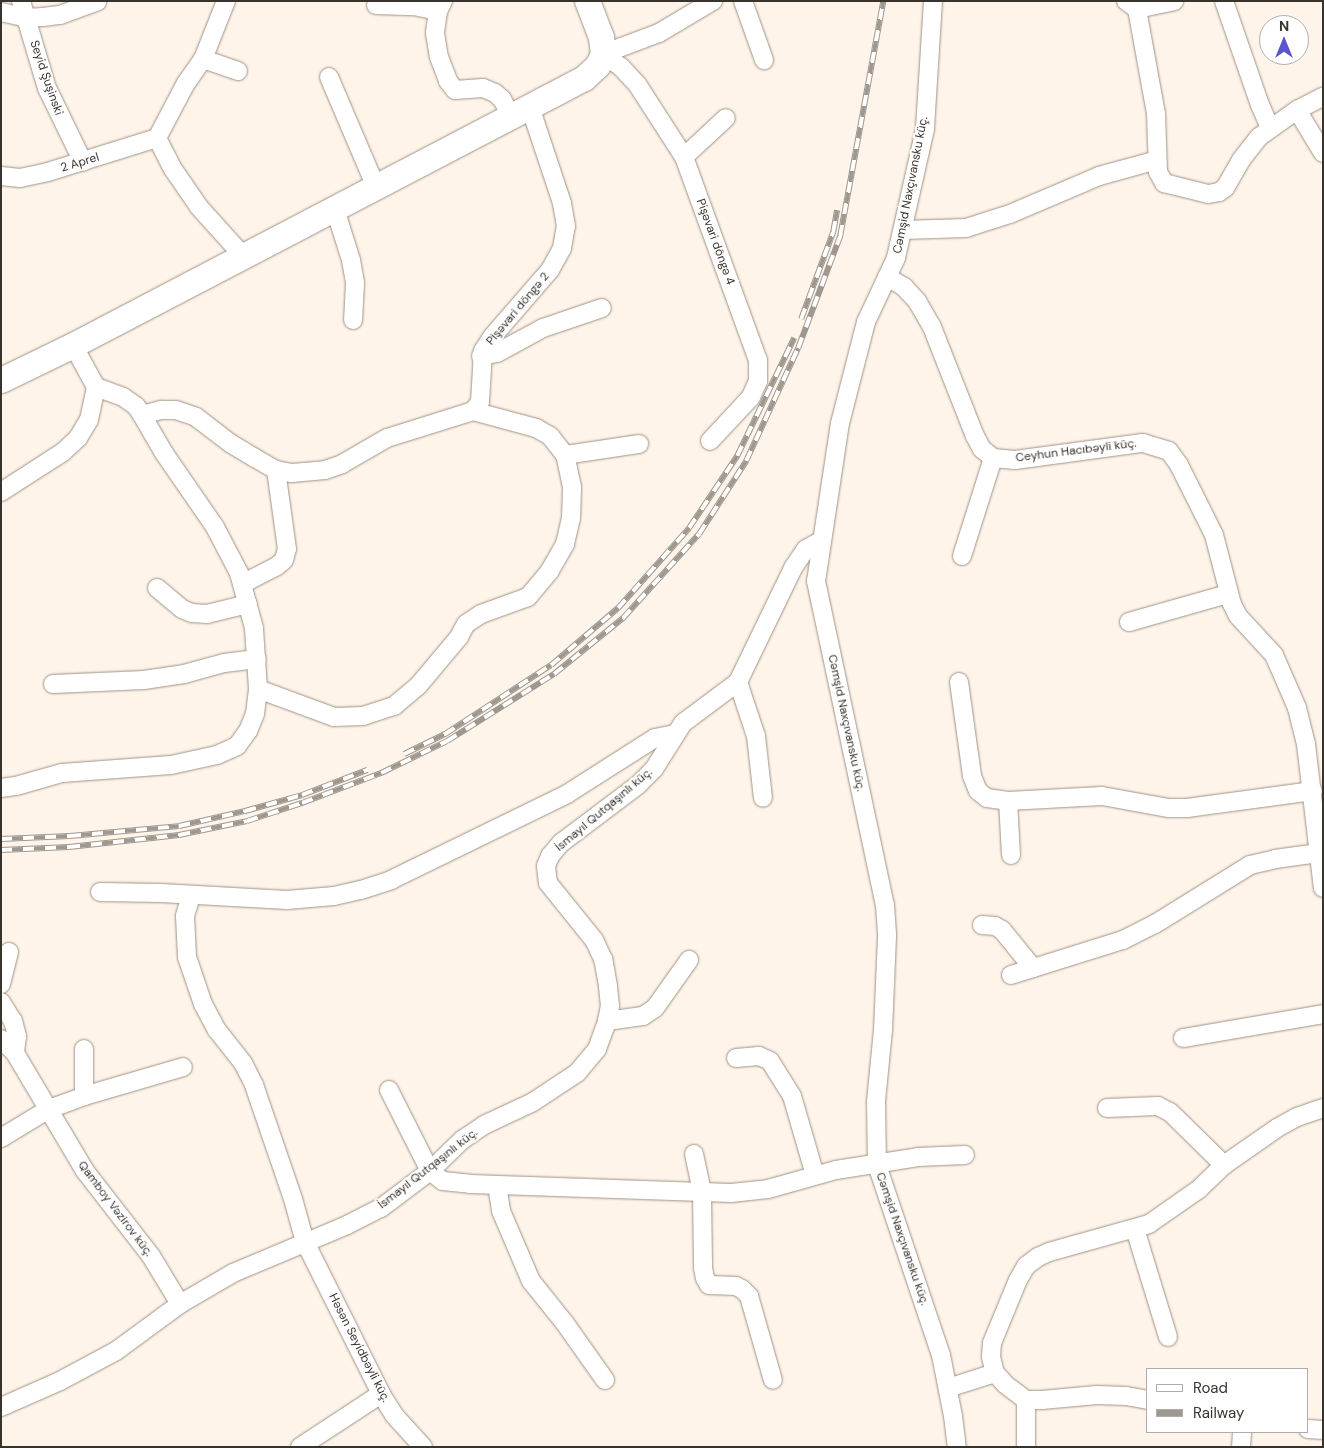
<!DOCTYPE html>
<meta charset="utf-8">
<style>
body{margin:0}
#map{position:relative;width:1324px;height:1448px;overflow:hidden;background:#fff4e9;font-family:"DM Sans",sans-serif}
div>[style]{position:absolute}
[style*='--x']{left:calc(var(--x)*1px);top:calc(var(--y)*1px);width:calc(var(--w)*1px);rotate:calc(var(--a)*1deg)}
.roads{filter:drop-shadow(0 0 1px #9e9285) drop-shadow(0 0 1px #9e9285)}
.street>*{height:18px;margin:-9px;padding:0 9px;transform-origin:9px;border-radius:9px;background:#fff}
.secondary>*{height:25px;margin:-12.5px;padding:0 12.5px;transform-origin:12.5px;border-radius:12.5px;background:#fff}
.rail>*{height:5.5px;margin-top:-2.75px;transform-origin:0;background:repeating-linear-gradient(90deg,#fff 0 11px,#9f988f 0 22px);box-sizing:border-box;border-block:1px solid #9f988f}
span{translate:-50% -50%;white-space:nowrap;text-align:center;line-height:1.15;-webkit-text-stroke:4px #fff;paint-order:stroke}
.street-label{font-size:12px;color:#37332d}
.frame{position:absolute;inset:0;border:2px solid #37332d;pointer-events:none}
.legend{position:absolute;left:1146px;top:1368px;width:162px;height:65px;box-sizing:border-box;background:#fff;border:1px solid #afadab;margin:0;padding:6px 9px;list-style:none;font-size:15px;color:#37332d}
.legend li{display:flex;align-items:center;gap:10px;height:25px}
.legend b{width:25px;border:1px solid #afadab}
.north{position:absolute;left:1259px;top:15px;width:50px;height:50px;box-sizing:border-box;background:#fff;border:1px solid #afadab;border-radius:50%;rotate:0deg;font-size:14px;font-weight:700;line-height:20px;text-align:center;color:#37332d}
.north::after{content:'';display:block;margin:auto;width:18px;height:22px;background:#5c56ce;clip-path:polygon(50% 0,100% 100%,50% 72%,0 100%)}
</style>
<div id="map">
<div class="roads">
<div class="street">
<i style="--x:21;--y:1;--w:91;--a:73.4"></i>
<i style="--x:47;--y:88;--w:82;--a:64.1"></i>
<i style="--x:226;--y:1;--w:62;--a:111.6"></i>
<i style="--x:203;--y:59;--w:29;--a:125"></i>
<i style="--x:186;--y:83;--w:62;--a:117.8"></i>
<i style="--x:157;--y:138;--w:35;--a:63"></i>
<i style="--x:173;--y:169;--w:46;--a:55.6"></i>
<i style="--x:199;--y:207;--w:67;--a:48"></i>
<i style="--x:443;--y:1;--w:11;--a:117"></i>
<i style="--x:438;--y:11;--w:22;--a:98"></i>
<i style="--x:435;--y:33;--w:24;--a:81"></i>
<i style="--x:439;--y:57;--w:26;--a:69"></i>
<i style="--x:448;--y:81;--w:11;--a:52"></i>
<i style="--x:455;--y:90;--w:28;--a:-4"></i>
<i style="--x:483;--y:88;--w:13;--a:23"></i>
<i style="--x:495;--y:93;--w:9;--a:41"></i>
<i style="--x:502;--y:99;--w:20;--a:63"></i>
<i style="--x:743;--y:1;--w:63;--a:70.4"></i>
<i style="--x:933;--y:1;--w:128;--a:93.6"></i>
<i style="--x:925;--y:129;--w:132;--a:102.7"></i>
<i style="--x:896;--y:258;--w:71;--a:115.1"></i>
<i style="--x:866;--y:322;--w:104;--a:104.4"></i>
<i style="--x:840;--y:423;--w:160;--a:98.6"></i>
<i style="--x:816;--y:581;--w:331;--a:78"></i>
<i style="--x:885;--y:905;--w:31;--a:86"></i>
<i style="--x:887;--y:936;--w:94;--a:92.4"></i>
<i style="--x:883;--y:1030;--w:72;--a:95.6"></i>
<i style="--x:876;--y:1102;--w:63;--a:89.1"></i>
<i style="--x:877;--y:1165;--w:200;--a:71.4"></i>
<i style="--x:941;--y:1355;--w:62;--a:78.9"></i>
<i style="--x:953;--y:1416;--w:31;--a:83"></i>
<i style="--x:1126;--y:1;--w:14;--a:36"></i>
<i style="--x:1137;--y:9;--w:107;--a:79.7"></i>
<i style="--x:1156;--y:114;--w:58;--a:88"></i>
<i style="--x:1158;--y:172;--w:13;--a:61"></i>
<i style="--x:1164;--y:183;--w:45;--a:14"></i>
<i style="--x:1208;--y:194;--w:11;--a:-10"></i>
<i style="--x:1219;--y:192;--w:7;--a:-34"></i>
<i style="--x:1225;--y:188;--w:32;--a:-60"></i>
<i style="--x:1241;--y:160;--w:29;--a:-52"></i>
<i style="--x:1259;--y:137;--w:47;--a:-35.4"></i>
<i style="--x:1297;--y:110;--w:29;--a:-27"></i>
<i style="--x:1224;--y:1;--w:110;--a:70.9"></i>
<i style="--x:1260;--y:105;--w:24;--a:66"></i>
<i style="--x:376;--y:5;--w:38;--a:2"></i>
<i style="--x:414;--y:6;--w:25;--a:12"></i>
<i style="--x:1137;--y:9;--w:38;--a:-12"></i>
<i style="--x:1;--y:12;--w:27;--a:13"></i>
<i style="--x:27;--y:18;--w:16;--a:-4"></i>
<i style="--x:43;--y:17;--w:17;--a:-7"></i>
<i style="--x:60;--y:15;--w:40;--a:-20.2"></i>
<i style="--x:603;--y:54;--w:22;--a:36"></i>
<i style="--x:621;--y:67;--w:23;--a:47"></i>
<i style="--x:637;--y:84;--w:87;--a:57.2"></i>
<i style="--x:684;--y:157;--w:216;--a:70"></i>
<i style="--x:758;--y:360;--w:21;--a:90"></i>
<i style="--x:758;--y:381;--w:17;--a:114"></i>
<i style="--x:751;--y:397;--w:60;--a:133"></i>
<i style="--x:603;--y:54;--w:60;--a:-20.6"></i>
<i style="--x:659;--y:33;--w:63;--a:-30.7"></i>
<i style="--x:203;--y:59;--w:37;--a:19"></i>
<i style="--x:329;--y:77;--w:120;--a:66.9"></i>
<i style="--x:1297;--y:110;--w:50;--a:58.8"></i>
<i style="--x:684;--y:157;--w:57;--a:-42.9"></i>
<i style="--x:1;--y:176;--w:19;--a:6"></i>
<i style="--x:20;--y:178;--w:29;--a:-12"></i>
<i style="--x:48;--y:172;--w:114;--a:-17.3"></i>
<i style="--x:335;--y:209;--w:53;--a:72.6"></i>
<i style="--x:351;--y:260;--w:23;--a:80"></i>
<i style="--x:355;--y:283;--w:37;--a:93"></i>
<i style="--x:903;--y:230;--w:63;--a:-1.8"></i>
<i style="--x:966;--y:228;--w:46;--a:-17.7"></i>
<i style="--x:1010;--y:214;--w:97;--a:-23.1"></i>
<i style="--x:1099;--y:176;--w:60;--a:-15.4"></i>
<i style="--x:887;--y:277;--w:20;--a:30"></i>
<i style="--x:904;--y:287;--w:19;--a:47"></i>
<i style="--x:917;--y:301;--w:30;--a:60"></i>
<i style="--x:932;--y:327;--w:117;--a:68.5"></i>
<i style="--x:975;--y:436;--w:15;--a:62"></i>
<i style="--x:982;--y:449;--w:14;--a:39"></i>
<i style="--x:993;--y:458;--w:22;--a:5"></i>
<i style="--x:1015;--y:460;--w:129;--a:-7.6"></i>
<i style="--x:1143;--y:443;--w:27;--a:17"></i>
<i style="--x:1169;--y:451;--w:17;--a:54"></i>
<i style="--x:1179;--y:465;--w:78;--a:63.4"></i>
<i style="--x:1214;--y:535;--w:71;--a:75.4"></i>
<i style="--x:1232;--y:604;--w:13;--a:63"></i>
<i style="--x:1238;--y:616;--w:53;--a:47.3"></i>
<i style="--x:1274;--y:655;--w:58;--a:66.5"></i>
<i style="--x:1297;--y:708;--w:37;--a:76"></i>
<i style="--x:1306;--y:744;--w:145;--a:83.3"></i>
<i style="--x:73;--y:345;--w:48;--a:61.3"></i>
<i style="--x:96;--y:387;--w:29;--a:20"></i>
<i style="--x:123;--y:397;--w:16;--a:35"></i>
<i style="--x:136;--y:406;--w:11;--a:56"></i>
<i style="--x:142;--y:415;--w:20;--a:-15"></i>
<i style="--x:161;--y:410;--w:15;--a:0"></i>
<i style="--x:176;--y:410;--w:21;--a:19"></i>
<i style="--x:196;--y:417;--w:43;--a:37.4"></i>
<i style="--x:230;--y:443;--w:29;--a:31"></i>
<i style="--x:255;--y:458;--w:24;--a:30"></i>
<i style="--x:276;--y:470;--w:16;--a:11"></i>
<i style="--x:292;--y:473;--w:33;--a:-5"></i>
<i style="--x:325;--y:470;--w:18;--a:-19"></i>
<i style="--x:342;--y:464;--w:52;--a:-30"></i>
<i style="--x:387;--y:438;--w:90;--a:-17.4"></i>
<i style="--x:473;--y:411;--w:11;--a:-52"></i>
<i style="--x:480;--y:402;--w:51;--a:-86.6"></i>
<i style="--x:483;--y:351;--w:17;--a:-57"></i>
<i style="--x:492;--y:337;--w:89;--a:-49.1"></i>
<i style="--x:550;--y:270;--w:25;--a:-61"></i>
<i style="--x:562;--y:248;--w:22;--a:-80"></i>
<i style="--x:566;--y:226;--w:23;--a:-100"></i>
<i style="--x:562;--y:203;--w:101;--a:-108.4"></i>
<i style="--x:481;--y:356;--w:16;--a:-11"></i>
<i style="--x:497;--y:353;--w:52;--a:-28.5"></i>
<i style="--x:543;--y:328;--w:62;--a:-18.7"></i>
<i style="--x:565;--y:455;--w:75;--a:-8.5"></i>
<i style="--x:1;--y:492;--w:74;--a:-32.8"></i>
<i style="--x:63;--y:452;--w:21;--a:-43"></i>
<i style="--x:78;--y:438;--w:21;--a:-59"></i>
<i style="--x:89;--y:420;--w:34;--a:-78"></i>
<i style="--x:962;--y:556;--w:103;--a:-72.4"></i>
<i style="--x:242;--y:584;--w:39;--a:-27"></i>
<i style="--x:277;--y:566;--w:9;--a:-41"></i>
<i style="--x:284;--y:560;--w:11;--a:-75"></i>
<i style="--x:287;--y:549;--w:80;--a:-97.9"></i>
<i style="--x:157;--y:588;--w:33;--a:40"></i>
<i style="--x:182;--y:609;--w:11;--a:22"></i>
<i style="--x:192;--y:613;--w:15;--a:4"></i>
<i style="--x:207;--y:614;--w:42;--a:-13.7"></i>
<i style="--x:1129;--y:622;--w:103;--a:-15.8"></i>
<i style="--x:738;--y:682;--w:57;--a:71.6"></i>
<i style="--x:756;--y:736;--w:62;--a:83.6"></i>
<i style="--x:959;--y:682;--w:95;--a:82.1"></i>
<i style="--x:972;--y:776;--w:16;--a:68"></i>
<i style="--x:978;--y:791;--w:11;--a:38"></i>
<i style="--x:987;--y:798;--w:21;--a:8"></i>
<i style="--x:1008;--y:801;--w:94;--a:-3"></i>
<i style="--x:1102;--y:796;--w:68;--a:10.2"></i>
<i style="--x:1169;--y:808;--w:18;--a:0"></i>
<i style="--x:1187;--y:808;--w:127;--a:-7.7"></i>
<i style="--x:53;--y:684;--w:91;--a:-2.5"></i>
<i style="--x:144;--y:680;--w:40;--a:-8.5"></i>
<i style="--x:184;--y:674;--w:41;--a:-15.4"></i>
<i style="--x:224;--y:663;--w:33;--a:-7"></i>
<i style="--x:258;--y:689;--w:81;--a:20.2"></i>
<i style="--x:334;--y:717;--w:29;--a:-2"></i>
<i style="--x:363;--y:716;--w:33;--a:-18"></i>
<i style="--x:394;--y:706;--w:31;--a:-40"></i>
<i style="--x:418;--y:686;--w:64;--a:-50.1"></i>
<i style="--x:459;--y:637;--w:15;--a:-62"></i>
<i style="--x:466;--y:624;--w:18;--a:-34"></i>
<i style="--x:481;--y:614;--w:50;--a:-19.9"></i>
<i style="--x:528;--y:597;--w:33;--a:-50"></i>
<i style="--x:549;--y:572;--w:32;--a:-60"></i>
<i style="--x:565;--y:544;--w:27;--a:-77"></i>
<i style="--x:571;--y:518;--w:31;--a:-88"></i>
<i style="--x:572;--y:487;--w:33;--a:-102"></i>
<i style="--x:565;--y:455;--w:24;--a:-128"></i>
<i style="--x:550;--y:436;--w:16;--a:-150"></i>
<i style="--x:536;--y:428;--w:65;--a:-164.9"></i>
<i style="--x:1;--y:788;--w:15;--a:-8"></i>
<i style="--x:16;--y:786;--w:48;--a:-15.8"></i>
<i style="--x:62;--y:773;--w:109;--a:-4.2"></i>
<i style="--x:171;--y:765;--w:47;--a:-12.3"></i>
<i style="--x:217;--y:755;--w:22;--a:-24"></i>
<i style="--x:237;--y:746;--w:19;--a:-54"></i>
<i style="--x:248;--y:731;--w:18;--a:-68"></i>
<i style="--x:255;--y:714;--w:25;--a:-83"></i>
<i style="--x:258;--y:689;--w:61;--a:-93.8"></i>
<i style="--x:254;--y:628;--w:57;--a:-105.3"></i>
<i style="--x:239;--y:573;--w:52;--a:-117.6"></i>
<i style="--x:215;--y:527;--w:90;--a:-124.6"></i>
<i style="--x:164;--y:453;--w:44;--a:-120.1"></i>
<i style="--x:1008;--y:801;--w:54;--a:86.8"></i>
<i style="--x:100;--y:892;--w:61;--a:0.9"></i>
<i style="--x:161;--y:893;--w:126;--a:3.2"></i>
<i style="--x:287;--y:900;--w:47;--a:-4.9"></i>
<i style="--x:334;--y:896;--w:28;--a:-13"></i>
<i style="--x:361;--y:890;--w:32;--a:-18"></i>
<i style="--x:391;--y:880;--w:196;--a:-26"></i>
<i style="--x:567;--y:794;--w:104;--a:-32.5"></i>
<i style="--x:655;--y:738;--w:20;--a:-11"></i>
<i style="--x:191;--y:896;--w:21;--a:107"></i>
<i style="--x:185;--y:916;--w:41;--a:87.2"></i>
<i style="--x:187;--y:957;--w:50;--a:71.2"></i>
<i style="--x:203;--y:1004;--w:30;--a:62"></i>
<i style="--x:217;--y:1030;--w:42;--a:51.8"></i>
<i style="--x:243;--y:1063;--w:25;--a:63"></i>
<i style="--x:254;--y:1085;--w:120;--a:71.1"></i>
<i style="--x:293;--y:1199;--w:45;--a:74.4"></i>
<i style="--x:305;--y:1242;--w:170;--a:63.4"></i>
<i style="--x:381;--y:1394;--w:25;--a:58"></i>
<i style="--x:394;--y:1415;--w:43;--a:47.8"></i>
<i style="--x:982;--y:925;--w:13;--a:4"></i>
<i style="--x:995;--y:926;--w:8;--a:30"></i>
<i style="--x:1002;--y:930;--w:49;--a:50.8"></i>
<i style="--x:1011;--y:975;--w:117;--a:-17.4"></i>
<i style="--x:1123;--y:940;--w:36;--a:-27"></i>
<i style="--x:1155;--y:924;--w:112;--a:-31.8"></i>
<i style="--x:1250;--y:865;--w:26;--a:-13"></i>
<i style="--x:1275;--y:859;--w:44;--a:-7.8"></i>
<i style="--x:1;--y:984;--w:33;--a:-76"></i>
<i style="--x:1;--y:1002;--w:22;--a:58"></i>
<i style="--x:13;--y:1021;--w:16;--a:75"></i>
<i style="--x:17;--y:1036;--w:17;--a:97"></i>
<i style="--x:607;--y:1021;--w:36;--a:-8"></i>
<i style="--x:643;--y:1016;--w:14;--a:-34"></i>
<i style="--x:655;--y:1008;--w:59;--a:-54.7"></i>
<i style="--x:1183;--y:1038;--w:142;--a:-9.7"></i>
<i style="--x:1;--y:1039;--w:20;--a:45"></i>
<i style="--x:15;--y:1053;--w:137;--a:59.3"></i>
<i style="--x:85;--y:1171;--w:108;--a:52.2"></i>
<i style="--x:151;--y:1256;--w:56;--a:58.9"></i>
<i style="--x:736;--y:1058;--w:23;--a:-5"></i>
<i style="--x:759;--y:1056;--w:12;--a:24"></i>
<i style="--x:770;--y:1061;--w:41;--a:57.8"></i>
<i style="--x:792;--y:1096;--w:82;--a:73.8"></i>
<i style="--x:389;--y:1090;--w:91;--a:63.2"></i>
<i style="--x:430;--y:1171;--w:16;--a:38"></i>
<i style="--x:443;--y:1181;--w:27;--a:6"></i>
<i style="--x:470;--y:1184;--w:261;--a:2"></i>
<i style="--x:731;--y:1193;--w:37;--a:-6"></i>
<i style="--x:768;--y:1189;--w:71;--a:-15.6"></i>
<i style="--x:836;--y:1170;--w:83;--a:-9"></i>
<i style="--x:918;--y:1157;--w:47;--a:-2.4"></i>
<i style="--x:84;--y:1096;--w:47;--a:-90"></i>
<i style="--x:1107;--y:1108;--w:51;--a:-2.2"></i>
<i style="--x:1158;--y:1106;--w:13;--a:27"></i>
<i style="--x:1170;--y:1112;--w:76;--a:44.5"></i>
<i style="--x:1;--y:1138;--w:56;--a:-31.1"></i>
<i style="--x:49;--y:1109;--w:37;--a:-20"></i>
<i style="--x:84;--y:1096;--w:103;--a:-16.3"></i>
<i style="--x:694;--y:1154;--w:40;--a:78"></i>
<i style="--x:702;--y:1193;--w:75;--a:89.2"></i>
<i style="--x:703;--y:1268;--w:10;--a:79"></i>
<i style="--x:705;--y:1278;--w:8;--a:60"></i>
<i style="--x:709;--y:1285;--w:27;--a:2"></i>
<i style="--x:736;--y:1286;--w:7;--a:27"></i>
<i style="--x:742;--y:1289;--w:10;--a:45"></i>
<i style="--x:749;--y:1296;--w:87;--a:74.1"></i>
<i style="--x:497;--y:1185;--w:26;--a:81"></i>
<i style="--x:501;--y:1211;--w:76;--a:66.8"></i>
<i style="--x:531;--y:1281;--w:53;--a:51.2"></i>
<i style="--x:564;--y:1322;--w:71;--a:54.7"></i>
<i style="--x:1135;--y:1229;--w:113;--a:73"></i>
<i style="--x:948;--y:1388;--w:49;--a:-17.7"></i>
<i style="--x:1026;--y:1400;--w:16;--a:0"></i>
<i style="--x:1042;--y:1400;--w:55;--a:-5.2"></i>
<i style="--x:1097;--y:1395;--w:29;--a:2"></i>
<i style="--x:1126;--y:1396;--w:22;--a:10"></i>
<i style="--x:1;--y:1407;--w:64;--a:-23.8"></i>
<i style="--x:60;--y:1381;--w:64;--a:-28.2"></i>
<i style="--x:116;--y:1351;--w:79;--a:-36.3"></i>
<i style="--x:180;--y:1304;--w:61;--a:-30.3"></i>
<i style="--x:233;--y:1273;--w:124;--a:-22.8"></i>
<i style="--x:347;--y:1225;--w:38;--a:-27"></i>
<i style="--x:381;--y:1208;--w:61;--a:-37.1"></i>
<i style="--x:430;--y:1171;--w:45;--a:-44.1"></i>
<i style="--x:462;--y:1140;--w:27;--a:-34"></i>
<i style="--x:484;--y:1125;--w:54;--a:-25.1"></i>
<i style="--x:533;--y:1102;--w:53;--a:-33.4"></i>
<i style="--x:577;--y:1073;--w:31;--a:-50"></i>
<i style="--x:597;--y:1049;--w:30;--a:-70"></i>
<i style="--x:607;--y:1021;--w:15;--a:-79"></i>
<i style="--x:610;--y:1006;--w:20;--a:-96"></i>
<i style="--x:608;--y:986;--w:27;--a:-100"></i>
<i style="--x:603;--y:959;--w:21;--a:-115"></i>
<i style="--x:594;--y:940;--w:73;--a:-128.9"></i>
<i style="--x:548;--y:883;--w:17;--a:-97"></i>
<i style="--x:546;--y:866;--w:11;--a:-68"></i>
<i style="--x:550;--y:856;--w:17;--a:-50"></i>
<i style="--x:561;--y:843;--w:96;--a:-37"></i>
<i style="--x:638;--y:785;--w:23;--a:-45"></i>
<i style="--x:654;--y:769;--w:54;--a:-57.8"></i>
<i style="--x:683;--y:723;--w:69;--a:-36.7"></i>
<i style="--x:738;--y:682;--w:127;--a:-64.2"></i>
<i style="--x:793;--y:568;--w:23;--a:-56"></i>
<i style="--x:806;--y:549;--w:18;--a:-29"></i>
<i style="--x:1308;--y:1429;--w:15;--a:4"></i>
<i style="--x:300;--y:1447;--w:97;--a:-33.2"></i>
<i style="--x:1026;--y:1447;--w:47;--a:-90"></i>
<i style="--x:1026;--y:1400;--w:26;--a:-143"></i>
<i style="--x:1005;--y:1384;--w:15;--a:-132"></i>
<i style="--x:995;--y:1373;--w:16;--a:-104"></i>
<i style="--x:991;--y:1357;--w:14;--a:-86"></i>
<i style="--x:992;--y:1343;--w:68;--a:-67.6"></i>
<i style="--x:1018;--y:1280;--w:16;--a:-60"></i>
<i style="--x:1026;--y:1266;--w:15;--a:-37"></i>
<i style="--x:1038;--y:1257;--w:12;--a:-24"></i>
<i style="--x:1049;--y:1252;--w:104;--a:-15.6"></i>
<i style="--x:1149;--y:1224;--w:61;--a:-35"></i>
<i style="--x:1199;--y:1189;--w:35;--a:-44"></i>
<i style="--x:1224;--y:1165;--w:65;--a:-34.9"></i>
<i style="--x:1277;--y:1128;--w:23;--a:-29"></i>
<i style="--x:1297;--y:1117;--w:28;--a:-19"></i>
<i style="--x:1241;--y:1447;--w:15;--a:-86"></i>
</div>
<div class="secondary">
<i style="--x:1;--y:380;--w:80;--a:-25.9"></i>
<i style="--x:73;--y:345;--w:577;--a:-27.59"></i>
<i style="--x:584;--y:78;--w:18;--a:-43"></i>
<i style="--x:597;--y:66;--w:13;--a:-63"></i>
<i style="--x:603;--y:54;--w:17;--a:-97"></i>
<i style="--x:601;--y:37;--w:39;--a:-111"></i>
</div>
</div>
<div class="rail">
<i style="--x:801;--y:319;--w:93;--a:-69.8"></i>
<i style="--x:833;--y:232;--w:22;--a:-80"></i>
<i style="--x:404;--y:754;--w:46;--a:-26"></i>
<i style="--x:445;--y:734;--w:126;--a:-33.1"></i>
<i style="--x:551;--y:665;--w:88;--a:-40.4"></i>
<i style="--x:618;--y:608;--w:107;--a:-48.4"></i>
<i style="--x:689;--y:528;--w:87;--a:-56.3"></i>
<i style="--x:737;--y:456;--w:131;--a:-64.2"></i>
<i style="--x:1;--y:839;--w:69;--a:-2.5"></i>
<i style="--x:70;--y:836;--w:109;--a:-5.2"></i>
<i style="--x:179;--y:826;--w:68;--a:-12.8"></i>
<i style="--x:245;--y:811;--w:59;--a:-15.7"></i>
<i style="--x:302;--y:795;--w:70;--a:-21"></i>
<i style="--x:1;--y:850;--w:68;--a:-2.5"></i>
<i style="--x:69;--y:847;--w:111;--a:-6.2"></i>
<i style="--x:179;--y:835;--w:69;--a:-11.6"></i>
<i style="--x:247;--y:821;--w:58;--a:-18.1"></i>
<i style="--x:302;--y:803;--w:85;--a:-20.8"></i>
<i style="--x:381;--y:773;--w:73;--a:-25.9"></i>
<i style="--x:447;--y:741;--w:126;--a:-32.1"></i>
<i style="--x:554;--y:674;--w:89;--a:-39.1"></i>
<i style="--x:623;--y:618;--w:113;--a:-47.9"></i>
<i style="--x:699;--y:534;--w:87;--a:-57.2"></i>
<i style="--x:746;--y:461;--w:124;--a:-65.3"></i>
<i style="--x:798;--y:348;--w:120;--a:-69.4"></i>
<i style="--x:840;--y:236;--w:239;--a:-79.6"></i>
</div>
<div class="street-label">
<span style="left:46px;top:78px;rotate:71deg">Seyid Şuşinski</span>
<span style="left:80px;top:163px;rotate:-17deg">2 Aprel</span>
<span style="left:911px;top:185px;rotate:-79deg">Cəmşid Naxçıvansku küç.</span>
<span style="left:715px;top:242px;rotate:70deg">Pişəvari döngə 4</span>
<span style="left:518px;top:309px;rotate:-50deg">Pişəvari döngə 2</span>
<span style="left:1076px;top:451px;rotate:-7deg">Ceyhun Hacıbəyli küç.</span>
<span style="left:846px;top:723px;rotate:78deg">Cəmşid Naxçıvansku küç.</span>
<span style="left:604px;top:810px;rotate:-40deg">İsmayıl Qutqaşınlı küç.</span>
<span style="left:428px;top:1169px;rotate:-38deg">İsmayıl Qutqaşınlı küç.</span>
<span style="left:115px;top:1209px;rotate:53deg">Qamboy Vəzirov küç.</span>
<span style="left:902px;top:1239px;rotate:71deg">Cəmşid Naxçıvansku küç.</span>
<span style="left:359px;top:1348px;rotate:63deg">Həsən Seyidbəyli küç.</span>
</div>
<div class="frame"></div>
<ul class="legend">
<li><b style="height:6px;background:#fff"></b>Road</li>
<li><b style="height:6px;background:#9f988f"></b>Railway</li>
</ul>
<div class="north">N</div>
</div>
